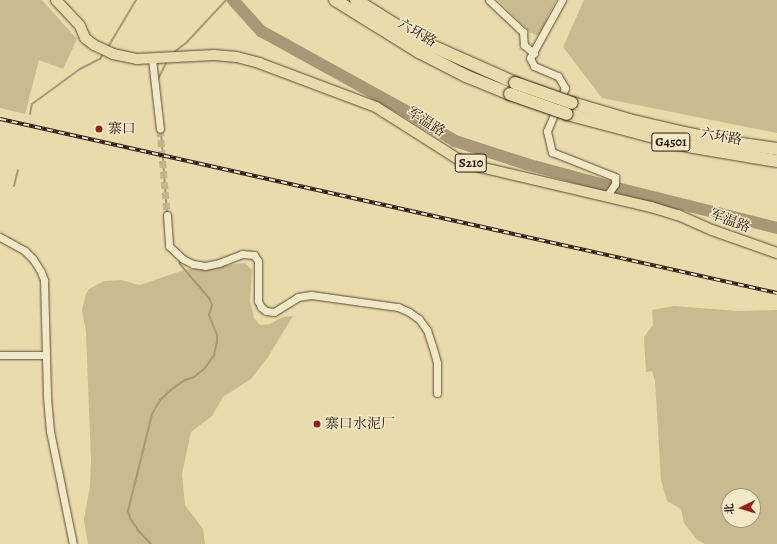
<!DOCTYPE html>
<meta charset="utf-8">
<style>
body{margin:0}
#map{position:relative;width:777px;height:544px;overflow:hidden;background:#e9dbab;font-family:Alegreya,"Noto Serif SC",serif}
div>[style]{position:absolute}
[style*='--x']{left:calc(var(--x)*1px);top:calc(var(--y)*1px);width:calc(var(--w)*1px);rotate:calc(var(--a)*1deg)}
.green>*{inset:0;background:#c9ba90}
.stream>*{height:2px;margin:-1px;padding:0 1px;transform-origin:1px;border-radius:1px;background:#a89876}
.river>*{height:12px;margin:-6px;padding:0 6px;transform-origin:6px;border-radius:6px;background:#a89876}
.minor-tunnel>*{height:7px;margin-top:-3.5px;transform-origin:0;background:repeating-linear-gradient(90deg,#c3b48c 0 7px,transparent 0 10.5px)}
.roads{filter:drop-shadow(0 0 1px #5a4735) drop-shadow(0 0 1px #5a4735)}
.minor>*{height:7px;margin:-3.5px;padding:0 3.5px;transform-origin:3.5px;border-radius:3.5px;background:#f1e8c8}
.primary>*{height:10px;margin:-5px;padding:0 5px;transform-origin:5px;border-radius:5px;background:#e9dbab}
.motorway>*{height:12px;margin:-6px;padding:0 6px;transform-origin:6px;border-radius:6px;background:#e9dbab}
.rail>*{height:3.5px;margin-top:-1.75px;transform-origin:0;background:repeating-linear-gradient(90deg,#f1e8c8 0 6px,#2b160e 0 12px);box-sizing:border-box;border-block:1px solid #2b160e}
.bridges{filter:drop-shadow(0 0 1px #2b160e) drop-shadow(0 0 1px #2b160e)}
.motorway-bridge>*{height:12px;margin:-6px;padding:0 6px;transform-origin:6px;border-radius:6px;background:#e9dbab}
.dots>*{width:11px;height:11px;translate:-50% -50%;box-sizing:border-box;border:2px solid #f1e8c8;border-radius:50%}
span{translate:-50% -50%;white-space:nowrap;text-align:center;line-height:1.15;-webkit-text-stroke:3px #f1e8c8;paint-order:stroke}
.shield-label span{padding:1px 3px;background:#f1e8c8;border:1px solid;border-radius:3px;-webkit-text-stroke-width:0}
.shield-label{font-size:13px;color:#2b160e;font-weight:700}
.street-label{font-size:14px;color:#2b160e}
.poi-label{font-size:14px;color:#2b160e}
.left{translate:0 -50%;text-align:left}
.north{position:absolute;left:721px;top:488px;width:40px;height:40px;box-sizing:border-box;background:#f1e8c8;border:1px solid #a2947e;border-radius:50%;rotate:265deg;font-size:11px;font-weight:700;line-height:16px;text-align:center;color:#2b160e}
.north::after{content:'';display:block;margin:auto;width:14px;height:18px;background:#8f2418;clip-path:polygon(50% 0,100% 100%,50% 72%,0 100%)}
</style>
<div id="map">
<div class="green">
<i style="clip-path:polygon(0 0,42px 0,77px 39px,63px 69px,39px 60px,25px 114px,0 108px)"></i>
<i style="clip-path:polygon(498px 0,556px 0,539px 36px,531px 33px)"></i>
<i style="clip-path:polygon(584px 0,777px 0,777px 133px,602px 98px,563px 47px)"></i>
<i style="clip-path:polygon(245px 263px,252px 270px,250px 301px,254px 318px,260px 325px,270px 324px,283px 317px,293px 316px,268px 357px,251px 379px,223px 397px,212px 416px,191px 432px,182px 474px,185px 505px,203px 529px,205px 544px,88px 544px,84px 520px,90px 486px,91px 461px,86px 332px,82px 310px,86px 294px,89px 289px,104px 281px,121px 280px,140px 285px,184px 270px)"></i>
<i style="clip-path:polygon(evenodd,674px 306px,738px 311px,777px 310px,777px 544px,705px 544px,697px 540px,684px 523px,681px 509px,667px 501px,661px 480px,655px 381px,652px 371px,646px 372px,644px 337px,653px 325px,652px 310px,674px 306px,729px 496px,753px 496px,753px 520px,729px 520px,729px 496px)"></i>
</div>
<div class="stream">
<i style="--x:108;--y:47;--w:55;--a:-59.2"></i>
<i style="--x:173;--y:53;--w:18;--a:-38"></i>
<i style="--x:187;--y:42;--w:57;--a:-47.1"></i>
<i style="--x:157;--y:81;--w:22;--a:-63"></i>
<i style="--x:30;--y:114;--w:10;--a:-79"></i>
<i style="--x:32;--y:104;--w:59;--a:-36.1"></i>
<i style="--x:80;--y:69;--w:22;--a:-27"></i>
<i style="--x:100;--y:59;--w:8;--a:-60"></i>
<i style="--x:161;--y:131;--w:83;--a:85.9"></i>
<i style="--x:14;--y:186;--w:16;--a:-76"></i>
<i style="--x:151;--y:544;--w:19;--a:-133"></i>
<i style="--x:138;--y:530;--w:14;--a:-124"></i>
<i style="--x:130;--y:518;--w:7;--a:-106"></i>
<i style="--x:128;--y:511;--w:100;--a:-76.1"></i>
<i style="--x:152;--y:414;--w:16;--a:-60"></i>
<i style="--x:160;--y:400;--w:16;--a:-43"></i>
<i style="--x:172;--y:389;--w:16;--a:-35"></i>
<i style="--x:185;--y:380;--w:9;--a:-18"></i>
<i style="--x:194;--y:377;--w:14;--a:-39"></i>
<i style="--x:205;--y:368;--w:16;--a:-55"></i>
<i style="--x:214;--y:355;--w:13;--a:-77"></i>
<i style="--x:217;--y:342;--w:7;--a:-90"></i>
<i style="--x:217;--y:335;--w:22;--a:-112"></i>
<i style="--x:209;--y:315;--w:10;--a:-73"></i>
<i style="--x:212;--y:305;--w:8;--a:-113"></i>
<i style="--x:209;--y:298;--w:45;--a:-130.5"></i>
<i style="--x:180;--y:264;--w:5;--a:-101"></i>
</div>
<div class="river">
<i style="--x:233;--y:0;--w:42;--a:47.9"></i>
<i style="--x:261;--y:31;--w:163;--a:28.9"></i>
<i style="--x:404;--y:110;--w:60;--a:31.3"></i>
<i style="--x:455;--y:141;--w:75;--a:17.9"></i>
<i style="--x:526;--y:164;--w:85;--a:15"></i>
<i style="--x:617;--y:188;--w:165;--a:14"></i>
</div>
<div class="minor-tunnel">
<i style="--x:160;--y:129;--w:86;--a:85.3"></i>
</div>
<div class="roads">
<div class="minor">
<i style="--x:489;--y:0;--w:47;--a:43.3"></i>
<i style="--x:523;--y:32;--w:13;--a:86"></i>
<i style="--x:524;--y:45;--w:13;--a:39"></i>
<i style="--x:562;--y:0;--w:66;--a:118.9"></i>
<i style="--x:530;--y:58;--w:9;--a:63"></i>
<i style="--x:534;--y:66;--w:26;--a:23"></i>
<i style="--x:558;--y:76;--w:14;--a:60"></i>
<i style="--x:565;--y:88;--w:47;--a:112.7"></i>
<i style="--x:547;--y:131;--w:22;--a:77"></i>
<i style="--x:552;--y:152;--w:68;--a:21.6"></i>
<i style="--x:615;--y:177;--w:7;--a:90"></i>
<i style="--x:615;--y:184;--w:16;--a:125"></i>
<i style="--x:152;--y:59;--w:70;--a:83.5"></i>
<i style="--x:167;--y:215;--w:31;--a:86"></i>
<i style="--x:169;--y:246;--w:19;--a:43"></i>
<i style="--x:183;--y:259;--w:11;--a:27"></i>
<i style="--x:193;--y:264;--w:12;--a:9"></i>
<i style="--x:205;--y:266;--w:14;--a:-12"></i>
<i style="--x:219;--y:263;--w:25;--a:-21"></i>
<i style="--x:242;--y:254;--w:12;--a:5"></i>
<i style="--x:254;--y:255;--w:7;--a:56"></i>
<i style="--x:258;--y:261;--w:40;--a:90"></i>
<i style="--x:258;--y:301;--w:7;--a:63"></i>
<i style="--x:261;--y:307;--w:6;--a:39"></i>
<i style="--x:266;--y:311;--w:8;--a:7"></i>
<i style="--x:274;--y:312;--w:28;--a:-32"></i>
<i style="--x:298;--y:297;--w:13;--a:-9"></i>
<i style="--x:311;--y:295;--w:88;--a:7.9"></i>
<i style="--x:398;--y:307;--w:12;--a:24"></i>
<i style="--x:409;--y:312;--w:12;--a:35"></i>
<i style="--x:419;--y:319;--w:14;--a:54"></i>
<i style="--x:427;--y:330;--w:16;--a:72"></i>
<i style="--x:432;--y:345;--w:19;--a:74"></i>
<i style="--x:437;--y:363;--w:30;--a:90"></i>
<i style="--x:0;--y:237;--w:29;--a:29"></i>
<i style="--x:25;--y:251;--w:11;--a:45"></i>
<i style="--x:33;--y:259;--w:15;--a:58"></i>
<i style="--x:41;--y:272;--w:9;--a:69"></i>
<i style="--x:44;--y:280;--w:117;--a:88.5"></i>
<i style="--x:47;--y:397;--w:34;--a:85"></i>
<i style="--x:50;--y:431;--w:115;--a:78.5"></i>
<i style="--x:0;--y:355;--w:45;--a:0"></i>
</div>
<div class="primary">
<i style="--x:56;--y:0;--w:35;--a:47"></i>
<i style="--x:80;--y:26;--w:13;--a:67"></i>
<i style="--x:85;--y:38;--w:11;--a:38"></i>
<i style="--x:94;--y:45;--w:21;--a:25"></i>
<i style="--x:113;--y:54;--w:25;--a:12"></i>
<i style="--x:137;--y:59;--w:77;--a:-3"></i>
<i style="--x:214;--y:55;--w:23;--a:5"></i>
<i style="--x:237;--y:57;--w:23;--a:15"></i>
<i style="--x:259;--y:63;--w:125;--a:20.6"></i>
<i style="--x:376;--y:107;--w:97;--a:32.4"></i>
<i style="--x:458;--y:159;--w:23;--a:20"></i>
<i style="--x:480;--y:167;--w:176;--a:13.2"></i>
<i style="--x:651;--y:207;--w:28;--a:17"></i>
<i style="--x:678;--y:215;--w:37;--a:24"></i>
<i style="--x:712;--y:230;--w:69;--a:19.5"></i>
</div>
<div class="motorway">
<i style="--x:335;--y:0;--w:99;--a:31.8"></i>
<i style="--x:419;--y:52;--w:53;--a:27.1"></i>
<i style="--x:466;--y:76;--w:48;--a:22.2"></i>
<i style="--x:356;--y:0;--w:79;--a:32.1"></i>
<i style="--x:423;--y:42;--w:101;--a:24"></i>
<i style="--x:572;--y:103;--w:59;--a:16.6"></i>
<i style="--x:629;--y:120;--w:62;--a:13.1"></i>
<i style="--x:689;--y:134;--w:54;--a:10.7"></i>
<i style="--x:742;--y:144;--w:35;--a:8"></i>
<i style="--x:567;--y:114;--w:125;--a:14.8"></i>
<i style="--x:688;--y:146;--w:90;--a:9.6"></i>
</div>
</div>
<div class="rail">
<i style="--x:0;--y:119;--w:796;--a:12.62"></i>
</div>
<div class="bridges">
<div class="motorway-bridge">
<i style="--x:515;--y:83;--w:60;--a:19.3"></i>
<i style="--x:510;--y:94;--w:60;--a:19.3"></i>
</div>
</div>
<div class="dots">
<i style="left:99px;top:129px;background:#8f2418"></i>
<i style="left:317px;top:424px;background:#8f2418"></i>
</div>
<div class="shield-label">
<span style="left:671px;top:142px">G4501</span>
<span style="left:471px;top:163px">S210</span>
</div>
<div class="street-label">
<span style="left:417px;top:33px;rotate:30deg">六环路</span>
<span style="left:426px;top:122px;rotate:33deg">军温路</span>
<span style="left:721px;top:137px;rotate:10deg">六环路</span>
<span style="left:730px;top:221px;rotate:21deg">军温路</span>
</div>
<div class="poi-label">
<span class="left" style="left:108px;top:129px">寨口</span>
<span class="left" style="left:325px;top:424px">寨口水泥厂</span>
</div>
<div class="north">北</div>
</div>
